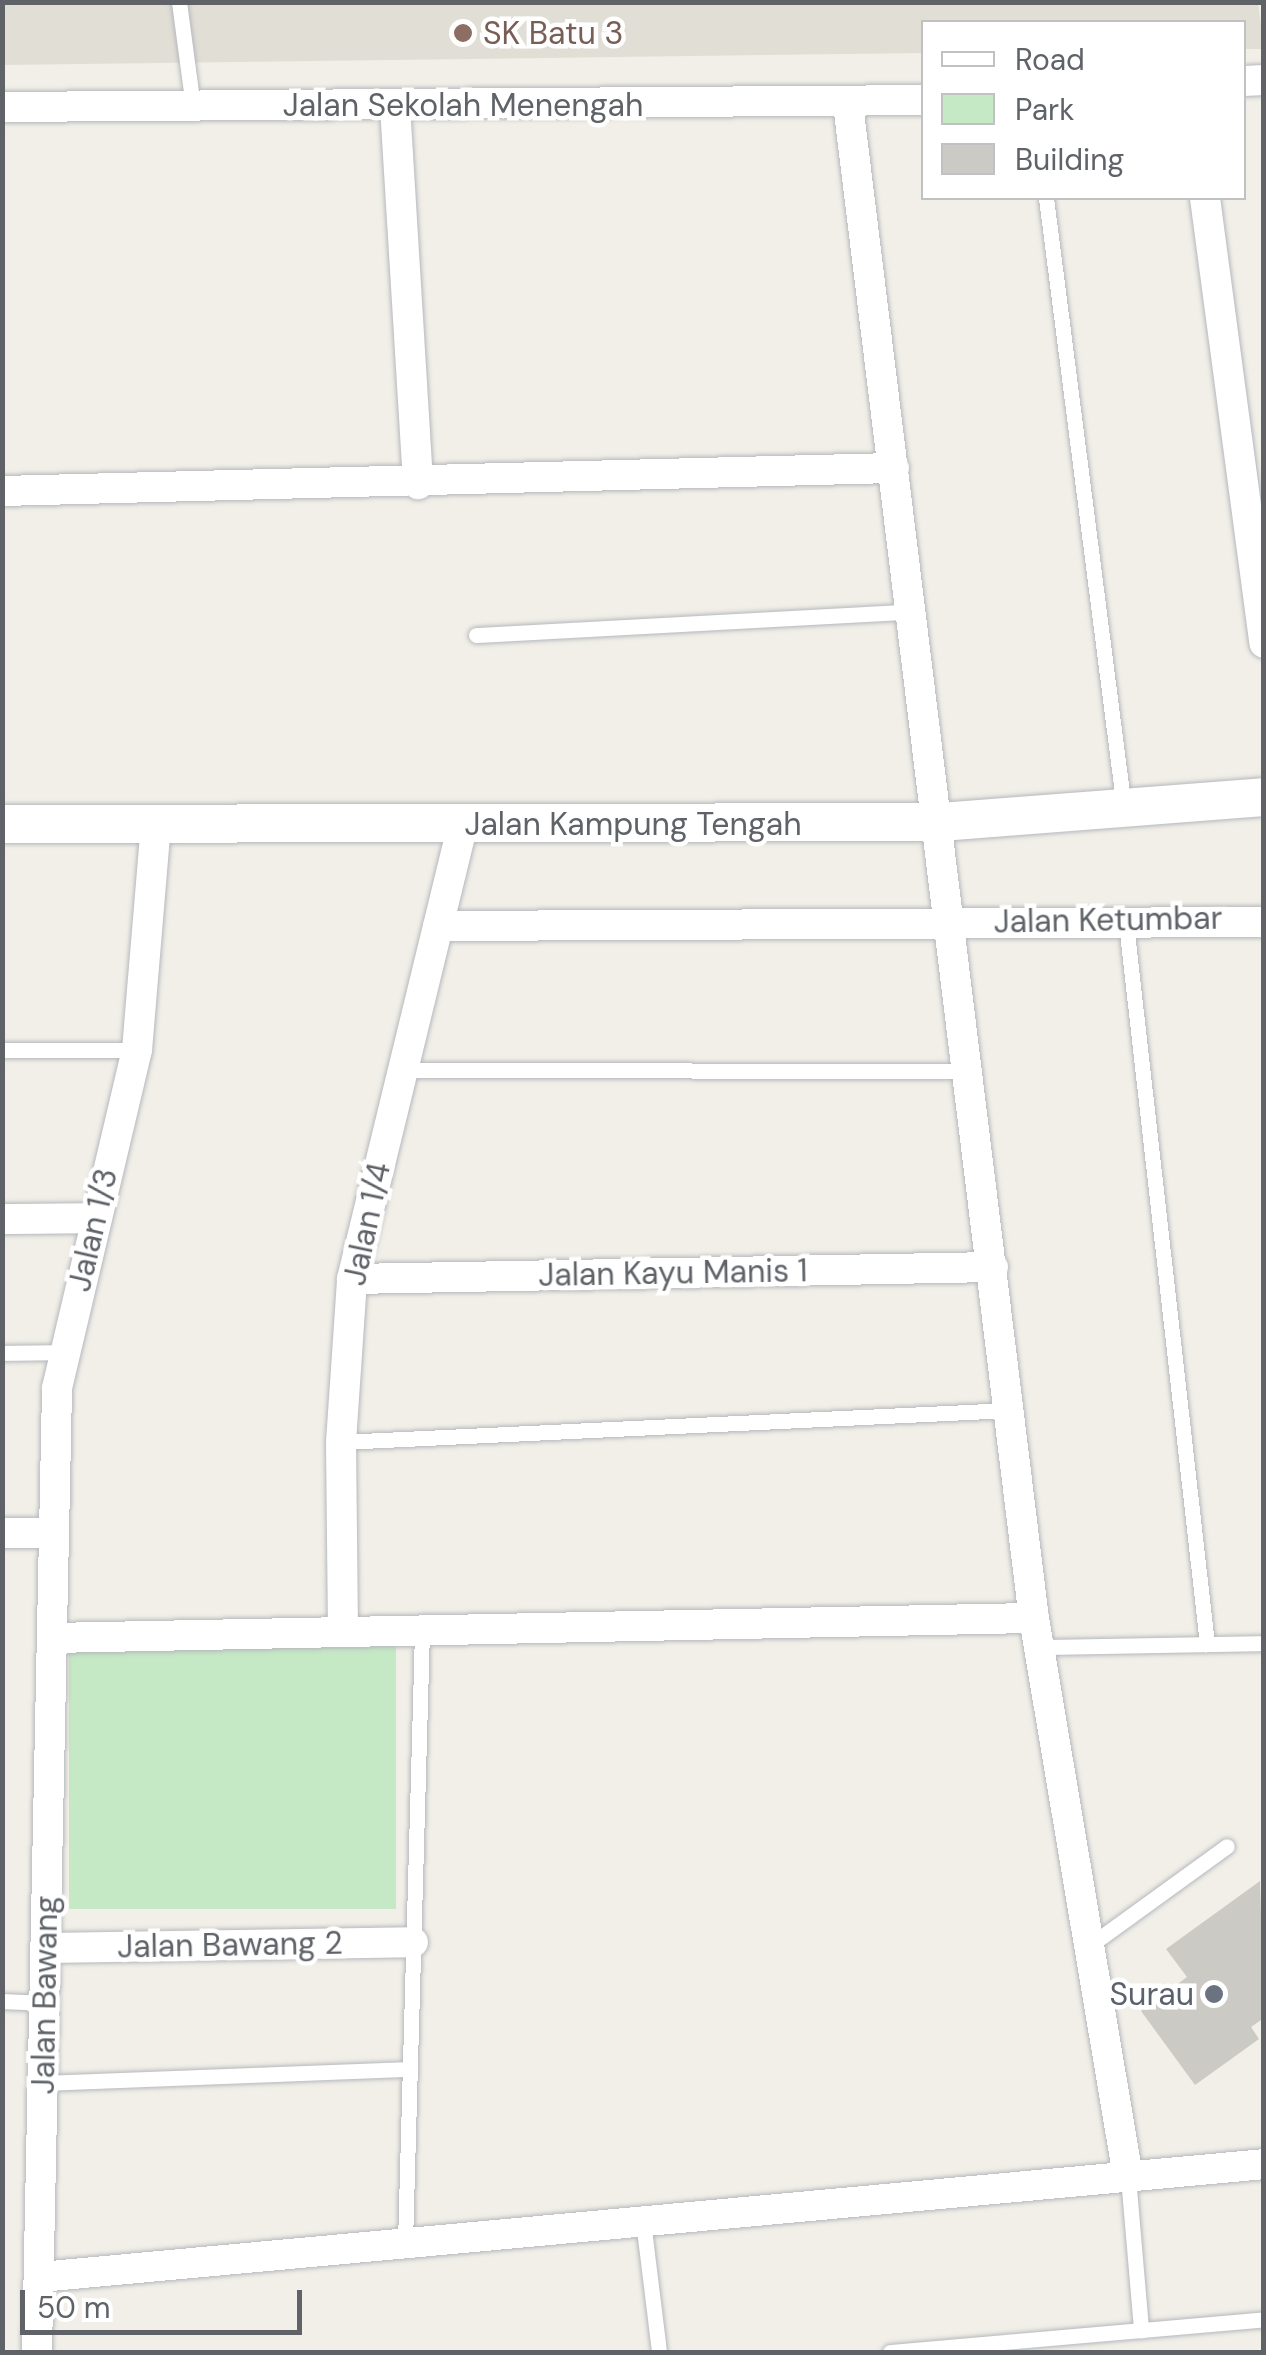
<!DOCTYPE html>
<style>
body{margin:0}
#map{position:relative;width:1266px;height:2355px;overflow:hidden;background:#f1efe8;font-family:"DM Sans",sans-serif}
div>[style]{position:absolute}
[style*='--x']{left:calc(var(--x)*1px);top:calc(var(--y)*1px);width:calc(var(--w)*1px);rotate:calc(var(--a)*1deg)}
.education>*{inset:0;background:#e1ded6}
.green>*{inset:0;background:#c5e8c5;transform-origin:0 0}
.building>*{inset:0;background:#cccac5}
.roads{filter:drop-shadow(0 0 2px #b5b8bc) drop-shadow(0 0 2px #b5b8bc)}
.service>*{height:15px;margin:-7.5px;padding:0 7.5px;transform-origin:7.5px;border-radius:7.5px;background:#fff}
.minor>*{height:30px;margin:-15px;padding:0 15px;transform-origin:15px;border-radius:15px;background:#fff}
.tertiary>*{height:38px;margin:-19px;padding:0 19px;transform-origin:19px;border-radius:19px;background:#fff}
.dots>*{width:28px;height:28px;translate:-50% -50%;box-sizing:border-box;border:5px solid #fff;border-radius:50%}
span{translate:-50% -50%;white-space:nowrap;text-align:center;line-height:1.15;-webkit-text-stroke:9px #fff;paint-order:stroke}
.education-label{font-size:32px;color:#785e54}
.left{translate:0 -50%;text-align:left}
.street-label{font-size:32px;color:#5f6368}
.worship-label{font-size:32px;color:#5b616d}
.right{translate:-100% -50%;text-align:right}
.frame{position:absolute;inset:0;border:5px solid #5f6368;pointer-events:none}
.legend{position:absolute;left:921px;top:20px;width:325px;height:180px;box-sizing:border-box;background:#fff;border:2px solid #bfc1c3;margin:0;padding:12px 18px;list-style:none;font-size:30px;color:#5f6368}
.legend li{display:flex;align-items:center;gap:20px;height:50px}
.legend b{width:50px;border:2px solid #bfc1c3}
.scale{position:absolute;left:20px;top:2290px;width:282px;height:45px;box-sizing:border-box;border:5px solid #5f6368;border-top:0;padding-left:12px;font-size:30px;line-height:35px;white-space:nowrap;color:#5f6368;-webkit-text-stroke:8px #fff;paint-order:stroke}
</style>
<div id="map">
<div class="education">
<i style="clip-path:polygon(1258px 2px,1264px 49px,1244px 49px,1244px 22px,924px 22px,923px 53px,3px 65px,2px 3px)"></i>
</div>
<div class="green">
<i style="left:69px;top:1644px;width:327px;height:265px"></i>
</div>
<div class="building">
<i style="clip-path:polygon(1260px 1881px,1264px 2018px,1251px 2027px,1259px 2039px,1195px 2085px,1141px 2011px,1187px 1977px,1166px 1949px)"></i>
</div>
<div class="roads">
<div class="service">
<i style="--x:179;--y:2;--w:106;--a:82.4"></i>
<i style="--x:1046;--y:198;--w:616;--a:82.72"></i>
<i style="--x:476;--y:635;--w:438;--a:-3.1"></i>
<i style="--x:1126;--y:924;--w:725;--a:83.58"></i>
<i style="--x:2;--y:1050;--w:135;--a:0"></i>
<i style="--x:403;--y:1070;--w:566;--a:0.1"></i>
<i style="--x:2;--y:1353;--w:63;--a:-0.9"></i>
<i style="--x:341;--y:1442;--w:670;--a:-2.74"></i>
<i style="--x:1039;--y:1647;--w:225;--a:-1"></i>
<i style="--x:1089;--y:1946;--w:170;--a:-35.9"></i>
<i style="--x:2;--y:2001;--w:44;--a:2.6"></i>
<i style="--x:43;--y:2083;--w:367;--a:-2.2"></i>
<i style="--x:1128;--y:2177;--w:154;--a:85.1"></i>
<i style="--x:643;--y:2221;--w:132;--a:83"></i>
<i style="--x:405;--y:2243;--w:613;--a:-88.41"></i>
<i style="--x:890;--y:2352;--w:375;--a:-5"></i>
</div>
<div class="minor">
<i style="--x:1244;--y:81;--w:20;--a:-3"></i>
<i style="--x:848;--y:104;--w:1525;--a:83"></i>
<i style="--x:1034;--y:1618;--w:567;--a:80.45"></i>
<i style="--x:395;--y:106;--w:379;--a:86.5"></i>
<i style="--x:2;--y:107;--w:922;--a:-0.43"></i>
<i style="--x:1205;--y:198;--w:449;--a:82.4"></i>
<i style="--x:2;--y:491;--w:892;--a:-1.48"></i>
<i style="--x:438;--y:926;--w:826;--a:-0.28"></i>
<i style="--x:2;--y:1219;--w:92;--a:-0.6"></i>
<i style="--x:352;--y:1279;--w:641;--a:-1.07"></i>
<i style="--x:2;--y:1533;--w:52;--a:0"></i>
<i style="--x:343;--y:1632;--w:190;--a:-90.6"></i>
<i style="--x:341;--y:1442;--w:163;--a:-86.1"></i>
<i style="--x:352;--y:1279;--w:467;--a:-76.3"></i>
<i style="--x:52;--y:1638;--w:982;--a:-1.17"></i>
<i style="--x:46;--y:1948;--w:367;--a:-0.9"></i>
<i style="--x:40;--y:2277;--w:1229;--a:-5.27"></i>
<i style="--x:37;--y:2352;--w:964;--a:-88.81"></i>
<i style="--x:57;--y:1388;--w:347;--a:-76.7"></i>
<i style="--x:137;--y:1050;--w:227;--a:-85.2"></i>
</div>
<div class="tertiary">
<i style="--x:2;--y:824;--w:938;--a:-0.12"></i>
<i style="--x:940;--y:822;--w:325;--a:-4.4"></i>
</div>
</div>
<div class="dots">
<i style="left:463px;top:33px;background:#8d6e63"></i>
<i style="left:1214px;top:1994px;background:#6b7280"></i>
</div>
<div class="education-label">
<span class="left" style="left:483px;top:33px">SK Batu 3</span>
</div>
<div class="street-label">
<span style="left:463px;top:105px">Jalan Sekolah Menengah</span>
<span style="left:633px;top:824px">Jalan Kampung Tengah</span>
<span style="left:1108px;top:920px;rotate:-1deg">Jalan Ketumbar</span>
<span style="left:367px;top:1224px;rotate:-78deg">Jalan 1/4</span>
<span style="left:93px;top:1230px;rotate:-77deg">Jalan 1/3</span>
<span style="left:673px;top:1273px;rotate:-1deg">Jalan Kayu Manis 1</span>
<span style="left:230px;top:1945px;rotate:-1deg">Jalan Bawang 2</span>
<span style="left:45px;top:1995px;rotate:-89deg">Jalan Bawang</span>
</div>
<div class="worship-label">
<span class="right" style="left:1194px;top:1994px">Surau</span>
</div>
<div class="frame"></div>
<ul class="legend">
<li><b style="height:12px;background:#fff"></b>Road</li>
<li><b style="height:28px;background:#c5e8c5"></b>Park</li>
<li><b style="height:28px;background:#cccac5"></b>Building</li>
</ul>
<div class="scale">50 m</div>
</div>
